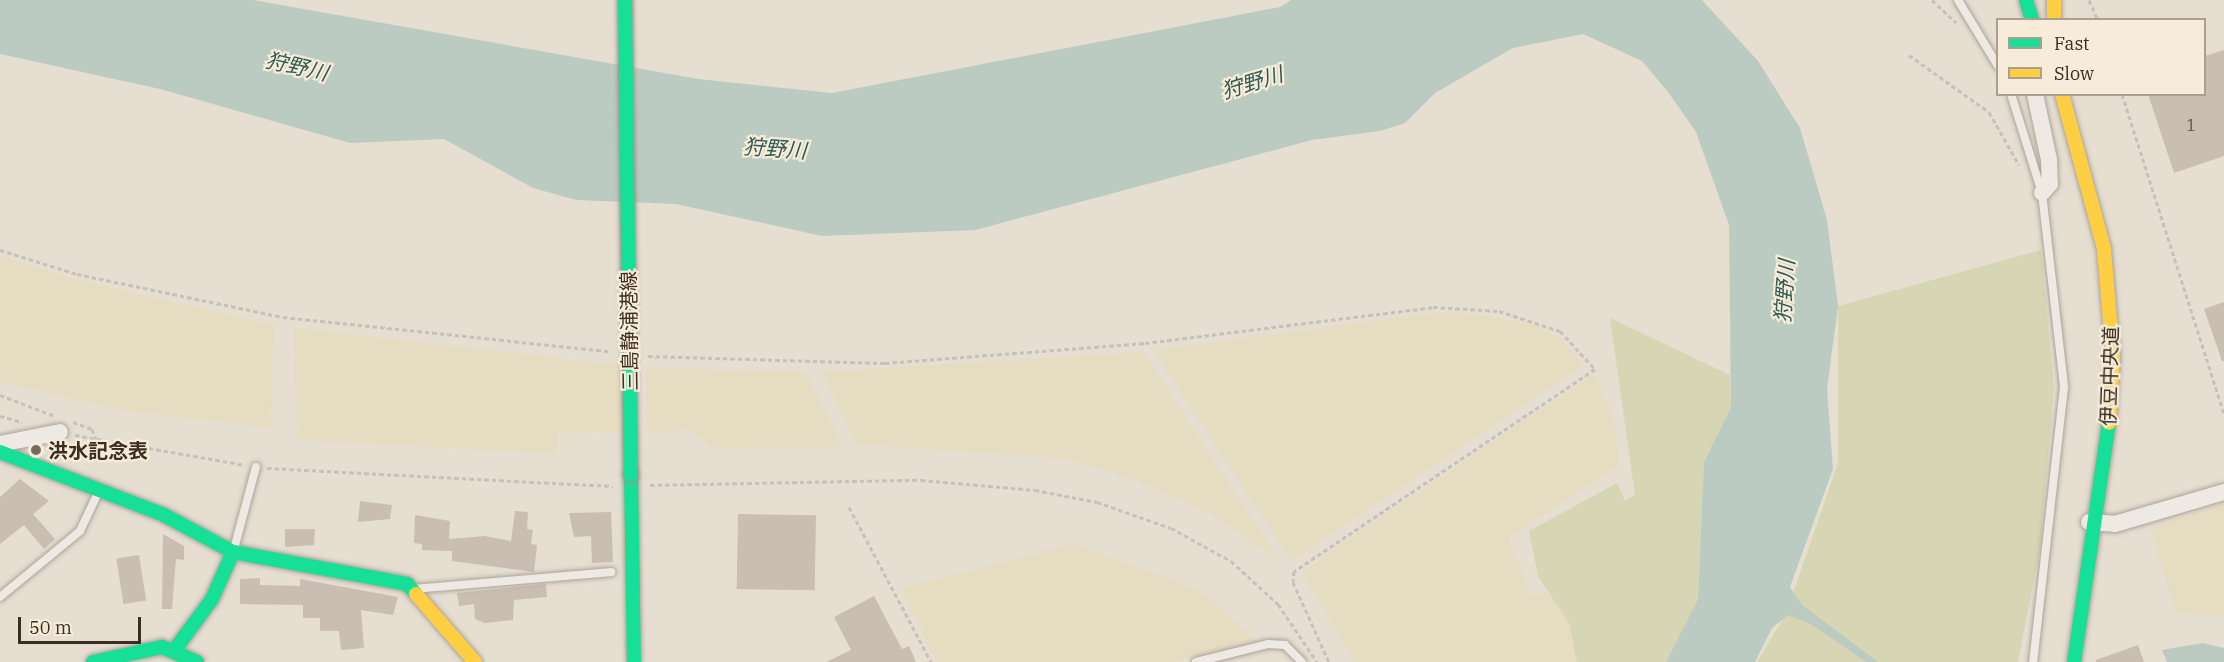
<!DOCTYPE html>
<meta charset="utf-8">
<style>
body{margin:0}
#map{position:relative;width:2224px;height:662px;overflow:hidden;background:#e6ded1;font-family:"IBM Plex Serif","Noto Sans JP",serif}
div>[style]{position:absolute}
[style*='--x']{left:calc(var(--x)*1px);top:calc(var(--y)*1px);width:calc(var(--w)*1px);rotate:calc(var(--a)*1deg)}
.farmland>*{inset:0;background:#e5dcc2}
.green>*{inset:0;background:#d6d5b4}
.water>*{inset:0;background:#bccbc1}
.building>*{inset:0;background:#cabdb2;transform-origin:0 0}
.path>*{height:3px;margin-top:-1.5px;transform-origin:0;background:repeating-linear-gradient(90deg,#c7c1b9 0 4.5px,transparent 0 7.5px)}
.roads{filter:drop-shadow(0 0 2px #aca49a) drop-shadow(0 0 2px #aca49a)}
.lane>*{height:8px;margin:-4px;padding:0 4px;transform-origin:4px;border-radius:4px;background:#eeeae3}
.street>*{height:16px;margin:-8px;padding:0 8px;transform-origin:8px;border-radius:8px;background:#eeeae3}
.fast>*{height:14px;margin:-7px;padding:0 7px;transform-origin:7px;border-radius:7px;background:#16e098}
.slow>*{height:14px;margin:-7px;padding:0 7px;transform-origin:7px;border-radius:7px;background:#ffcf43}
.bridges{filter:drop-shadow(0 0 2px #9c938a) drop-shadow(0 0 2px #9c938a)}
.fast-bridge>*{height:14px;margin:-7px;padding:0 7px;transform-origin:7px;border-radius:7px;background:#16e098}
.dots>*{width:16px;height:16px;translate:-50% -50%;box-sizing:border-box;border:3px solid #f6ecd9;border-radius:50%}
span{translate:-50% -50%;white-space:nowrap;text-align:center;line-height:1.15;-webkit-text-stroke:4.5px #f6ecd9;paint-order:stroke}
.number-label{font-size:16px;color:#5f5145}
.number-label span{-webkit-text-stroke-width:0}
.street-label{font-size:20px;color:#3b2d21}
.poi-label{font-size:20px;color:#3b2d21;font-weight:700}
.left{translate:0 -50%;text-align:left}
.water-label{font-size:21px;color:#315b56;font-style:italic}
.legend{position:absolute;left:1996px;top:18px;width:210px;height:78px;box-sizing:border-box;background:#f6ecd9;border:2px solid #aba08f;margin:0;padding:8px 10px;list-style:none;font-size:18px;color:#3b2d21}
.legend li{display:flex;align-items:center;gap:12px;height:30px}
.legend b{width:30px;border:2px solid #aba08f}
.scale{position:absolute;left:18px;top:617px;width:123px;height:27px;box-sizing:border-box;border:3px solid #3b2d21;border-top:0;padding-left:8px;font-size:18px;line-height:21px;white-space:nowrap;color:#3b2d21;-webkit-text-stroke:4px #f6ecd9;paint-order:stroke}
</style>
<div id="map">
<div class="farmland">
<i style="clip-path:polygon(0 256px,82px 281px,273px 325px,271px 428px,122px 410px,0 382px)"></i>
<i style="clip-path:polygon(1451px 311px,1532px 324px,1563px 340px,1583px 365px,1292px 561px,1156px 355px,1160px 349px)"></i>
<i style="clip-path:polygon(294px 328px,620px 365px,621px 432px,558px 433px,557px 454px,297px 440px)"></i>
<i style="clip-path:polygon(1143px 352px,1280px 562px,1212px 514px,1138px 481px,1067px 459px,856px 444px,823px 372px)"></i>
<i style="clip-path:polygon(646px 368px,804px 372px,842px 447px,712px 448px,691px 430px,647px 432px)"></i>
<i style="clip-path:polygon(1590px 376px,1597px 378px,1614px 422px,1619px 465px,1509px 537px,1531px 597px,1550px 590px,1569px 623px,1577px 662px,1355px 662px,1302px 571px)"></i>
<i style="clip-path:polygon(2224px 504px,2224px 617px,2176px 613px,2150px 528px)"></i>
<i style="clip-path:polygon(1074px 544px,1197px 589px,1253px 636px,1248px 643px,1174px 662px,936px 662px,902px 588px)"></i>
</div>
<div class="green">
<i style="clip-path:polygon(2041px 250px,2054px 388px,2040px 548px,2018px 662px,1757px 662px,1786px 614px,1838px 463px,1838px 306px)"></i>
<i style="clip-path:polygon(1610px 318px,1730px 375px,1731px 407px,1704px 462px,1698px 599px,1666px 662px,1577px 662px,1569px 623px,1538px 576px,1529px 531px,1617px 483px,1625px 501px,1635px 495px)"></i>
</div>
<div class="water">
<i style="clip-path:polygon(0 0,253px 0,698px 79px,832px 93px,1280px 7px,1291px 0,1702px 0,1758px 61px,1800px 128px,1827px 220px,1838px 306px,1827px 389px,1833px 469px,1790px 587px,1802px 605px,1878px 662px,1866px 662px,1811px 624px,1788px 615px,1772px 628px,1755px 662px,1666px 662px,1698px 599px,1704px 462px,1731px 407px,1729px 225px,1696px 132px,1668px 92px,1642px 61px,1583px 34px,1513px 48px,1435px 93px,1405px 123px,1380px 131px,1312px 140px,975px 230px,822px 236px,676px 204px,576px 200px,533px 188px,444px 139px,350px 143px,160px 89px,0 54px)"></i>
<i style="clip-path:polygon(2203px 643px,2224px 648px,2224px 662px,2167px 662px,2162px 650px)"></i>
</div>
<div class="building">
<i style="clip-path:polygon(2224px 50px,2224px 156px,2174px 173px,2148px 94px,2205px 94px,2205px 56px)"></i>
<i style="clip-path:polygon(2224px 302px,2224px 361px,2222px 361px,2204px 309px)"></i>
<i style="clip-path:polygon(20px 479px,49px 501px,33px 514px,55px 539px,44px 549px,24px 525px,0 544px,0 497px)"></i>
<i style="clip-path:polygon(360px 501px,392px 505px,390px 519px,358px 522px)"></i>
<i style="clip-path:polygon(515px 511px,528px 512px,527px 529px,533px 530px,531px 544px,537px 545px,534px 572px,452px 561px,452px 551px,422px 550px,422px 544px,414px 543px,415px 515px,450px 521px,449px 539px,484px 536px,511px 541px)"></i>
<i style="clip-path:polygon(611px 512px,613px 562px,592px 563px,591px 536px,574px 537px,569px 513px)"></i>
<i style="left:738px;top:514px;width:78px;height:75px;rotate:1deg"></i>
<i style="clip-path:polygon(285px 529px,315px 529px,314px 545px,285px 547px)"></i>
<i style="clip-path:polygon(163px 534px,184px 546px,184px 560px,176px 559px,172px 609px,162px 609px)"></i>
<i style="left:139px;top:555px;width:46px;height:23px;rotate:81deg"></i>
<i style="clip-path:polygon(260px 578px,260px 585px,300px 586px,300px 579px,398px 597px,393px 615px,361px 610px,364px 648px,341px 650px,339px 631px,320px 631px,320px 618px,303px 618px,303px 605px,240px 604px,240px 579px)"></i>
<i style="clip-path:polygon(546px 584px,547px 597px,514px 600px,513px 620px,485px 623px,475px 619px,474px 604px,459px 606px,457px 593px)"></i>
<i style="clip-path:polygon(874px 596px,902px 649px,909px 646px,916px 662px,826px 662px,851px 650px,834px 617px)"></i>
<i style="clip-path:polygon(2138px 645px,2144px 662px,2096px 662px,2096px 660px)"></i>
</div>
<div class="path">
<i style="--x:1932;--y:0;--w:33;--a:43"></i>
<i style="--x:2089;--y:0;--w:22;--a:66"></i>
<i style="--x:1909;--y:55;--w:98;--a:35.5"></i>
<i style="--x:1989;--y:112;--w:61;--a:60.5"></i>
<i style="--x:2122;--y:94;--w:335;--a:72.3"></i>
<i style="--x:0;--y:250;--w:81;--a:17.3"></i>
<i style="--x:77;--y:274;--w:210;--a:11.8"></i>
<i style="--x:283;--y:317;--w:328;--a:6"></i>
<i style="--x:648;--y:356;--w:237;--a:1.7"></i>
<i style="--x:885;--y:363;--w:261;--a:-4.4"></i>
<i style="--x:1145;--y:343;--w:290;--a:-7.1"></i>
<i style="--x:1433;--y:307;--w:66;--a:3.5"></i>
<i style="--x:1499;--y:311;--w:64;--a:18.2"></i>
<i style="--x:1560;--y:331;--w:52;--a:47.4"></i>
<i style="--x:1595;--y:369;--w:362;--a:146.1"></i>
<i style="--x:1294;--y:571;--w:11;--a:95"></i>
<i style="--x:1293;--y:582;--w:88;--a:65.8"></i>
<i style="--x:0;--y:395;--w:59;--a:20.9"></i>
<i style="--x:0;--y:416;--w:23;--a:15"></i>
<i style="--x:73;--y:422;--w:20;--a:20"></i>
<i style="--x:92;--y:429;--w:11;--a:68"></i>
<i style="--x:75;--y:435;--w:173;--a:10"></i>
<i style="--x:267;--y:468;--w:346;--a:3"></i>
<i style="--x:650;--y:485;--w:271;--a:-1.1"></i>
<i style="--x:921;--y:480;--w:114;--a:5"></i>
<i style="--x:1035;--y:490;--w:63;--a:11"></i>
<i style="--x:1097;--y:502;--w:78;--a:19.4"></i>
<i style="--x:1171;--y:528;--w:68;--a:28.8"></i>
<i style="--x:1231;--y:561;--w:64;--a:42.5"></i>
<i style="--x:1278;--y:604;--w:70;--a:56.1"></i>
<i style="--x:849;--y:507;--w:175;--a:62.1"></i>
</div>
<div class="roads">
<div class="lane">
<i style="--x:1958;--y:0;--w:77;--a:58.8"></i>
<i style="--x:2011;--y:94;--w:104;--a:72.6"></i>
<i style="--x:2042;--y:193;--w:195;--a:83.5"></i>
<i style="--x:2064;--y:387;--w:277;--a:96.4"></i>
<i style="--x:234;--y:549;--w:85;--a:-75"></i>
<i style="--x:414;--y:589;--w:198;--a:-4.9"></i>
<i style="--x:0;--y:597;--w:104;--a:-39.5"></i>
<i style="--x:80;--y:531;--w:42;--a:-64.7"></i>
<i style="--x:1196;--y:662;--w:74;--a:-14"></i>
<i style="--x:1268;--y:644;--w:17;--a:3"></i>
<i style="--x:1285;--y:645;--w:24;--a:45"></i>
</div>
<div class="street">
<i style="--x:2035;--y:94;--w:67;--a:78"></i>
<i style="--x:2049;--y:160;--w:24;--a:88"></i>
<i style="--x:2050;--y:184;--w:12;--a:132"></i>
<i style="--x:0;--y:444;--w:61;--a:-11.3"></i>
<i style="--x:2089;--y:522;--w:26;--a:4"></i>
<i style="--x:2115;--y:524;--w:114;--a:-16.4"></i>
</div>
<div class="fast">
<i style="--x:2026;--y:0;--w:21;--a:73"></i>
<i style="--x:0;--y:452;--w:176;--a:21"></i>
<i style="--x:164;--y:515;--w:78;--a:28.2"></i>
<i style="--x:233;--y:552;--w:177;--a:10.4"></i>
<i style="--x:407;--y:584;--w:13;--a:48"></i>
<i style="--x:631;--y:475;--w:187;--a:89.1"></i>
<i style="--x:176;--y:648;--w:61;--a:-53.7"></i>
<i style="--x:212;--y:599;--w:51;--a:-65.9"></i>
<i style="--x:93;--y:662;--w:71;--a:-12.3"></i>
<i style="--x:162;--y:647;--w:38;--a:23"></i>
<i style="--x:2074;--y:662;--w:242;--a:-81.7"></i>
</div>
<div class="slow">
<i style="--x:2054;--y:0;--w:20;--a:90"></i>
<i style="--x:2062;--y:94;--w:161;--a:74.8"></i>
<i style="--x:2104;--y:249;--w:107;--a:85.2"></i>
<i style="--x:2113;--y:356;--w:67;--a:93.4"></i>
<i style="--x:416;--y:594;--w:90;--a:49.1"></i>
</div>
</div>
<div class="bridges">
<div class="fast-bridge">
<i style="--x:625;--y:0;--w:475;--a:89.3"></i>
</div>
</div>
<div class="dots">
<i style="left:36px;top:450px;background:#776b5f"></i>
</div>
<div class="number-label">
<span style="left:2191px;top:125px">1</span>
</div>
<div class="street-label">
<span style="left:629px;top:331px;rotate:-91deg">三島静浦港線</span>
<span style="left:2109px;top:376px;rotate:-88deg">伊豆中央道</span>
</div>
<div class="poi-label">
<span class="left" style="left:48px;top:450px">洪水記念表</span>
</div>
<div class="water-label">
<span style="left:297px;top:66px;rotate:13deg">狩野川</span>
<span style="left:1252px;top:82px;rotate:-17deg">狩野川</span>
<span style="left:775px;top:148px;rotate:4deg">狩野川</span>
<span style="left:1784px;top:291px;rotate:-86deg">狩野川</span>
</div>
<ul class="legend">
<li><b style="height:8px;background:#16e098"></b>Fast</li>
<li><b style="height:8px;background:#ffcf43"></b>Slow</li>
</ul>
<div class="scale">50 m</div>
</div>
